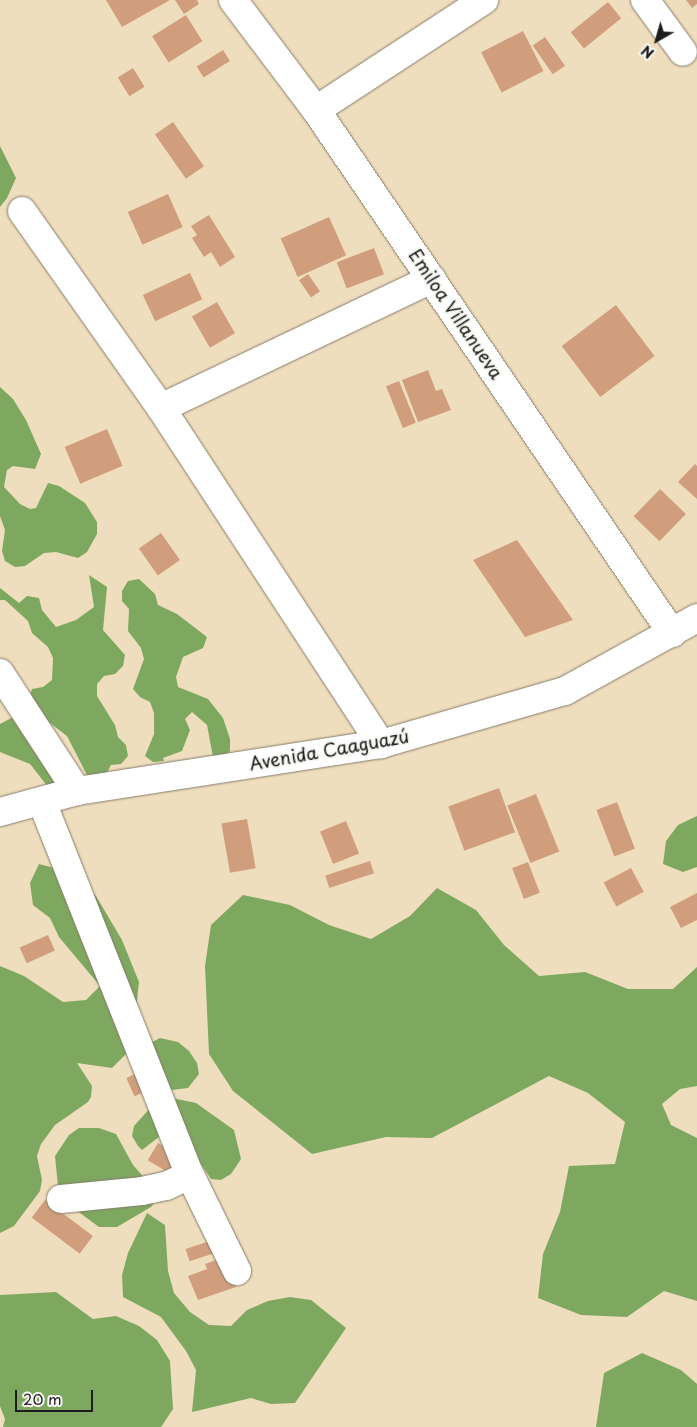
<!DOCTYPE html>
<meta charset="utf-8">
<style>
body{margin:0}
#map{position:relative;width:697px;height:1427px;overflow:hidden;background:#efdebd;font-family:"Playpen Sans",sans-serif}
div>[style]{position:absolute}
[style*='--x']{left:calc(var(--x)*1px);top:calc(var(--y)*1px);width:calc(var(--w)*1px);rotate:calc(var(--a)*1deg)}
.forest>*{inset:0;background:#7ea860}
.building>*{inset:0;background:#d09e7d;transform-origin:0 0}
.roads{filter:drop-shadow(0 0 1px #867d6c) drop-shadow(0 0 1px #867d6c)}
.minor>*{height:28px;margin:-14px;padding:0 14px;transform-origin:14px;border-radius:14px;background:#fff}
span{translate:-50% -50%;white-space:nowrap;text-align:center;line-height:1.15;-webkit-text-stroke:4px #f6f6f2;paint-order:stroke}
.street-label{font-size:18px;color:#1c1c1c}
.north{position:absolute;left:632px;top:15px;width:50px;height:50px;-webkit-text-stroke:4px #f6f6f2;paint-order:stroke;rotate:218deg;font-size:14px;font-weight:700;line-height:20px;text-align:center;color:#1c1c1c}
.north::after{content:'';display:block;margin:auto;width:18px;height:22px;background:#1c1c1c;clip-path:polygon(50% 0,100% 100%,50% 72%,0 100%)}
.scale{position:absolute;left:15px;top:1390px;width:78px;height:22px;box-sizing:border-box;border:2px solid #1c1c1c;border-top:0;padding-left:6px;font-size:15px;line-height:18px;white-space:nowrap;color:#1c1c1c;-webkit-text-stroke:4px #f6f6f2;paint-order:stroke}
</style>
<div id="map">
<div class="forest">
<i style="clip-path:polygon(0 146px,16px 178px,7px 198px,0 207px)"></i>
<i style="clip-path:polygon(0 387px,13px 399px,26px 420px,41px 454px,35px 469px,13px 466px,7px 470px,4px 487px,20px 504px,30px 509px,36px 508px,48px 483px,59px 486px,85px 503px,97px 522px,97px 534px,87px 552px,78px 558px,56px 552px,44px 553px,25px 566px,15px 567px,5px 561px,2px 551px,5px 530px,0 516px)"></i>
<i style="clip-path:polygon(89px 575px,107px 587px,103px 630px,125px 655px,123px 666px,115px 674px,104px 676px,97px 684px,97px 696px,115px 725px,118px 737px,126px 745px,128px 756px,121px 764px,111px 765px,101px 784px,87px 775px,67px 736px,42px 717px,29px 699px,32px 689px,43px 687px,52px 680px,53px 658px,48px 647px,32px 633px,28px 621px,5px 600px,0 600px,0 588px,19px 603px,27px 596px,39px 598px,42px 610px,56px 627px,76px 620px,94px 607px)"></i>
<i style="clip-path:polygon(139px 579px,155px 594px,158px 605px,177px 614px,207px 637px,203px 648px,183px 657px,176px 677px,178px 687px,208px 699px,223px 718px,230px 739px,230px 751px,224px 759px,213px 757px,207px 725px,192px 712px,185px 719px,190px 730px,182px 751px,163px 758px,164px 761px,153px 762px,145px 756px,154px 734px,154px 713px,150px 702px,140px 697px,133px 689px,144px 659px,141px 648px,128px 631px,129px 609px,122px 601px,122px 591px,128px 581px)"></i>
<i style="clip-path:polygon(19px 714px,64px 778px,48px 787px,30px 764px,0 752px,0 724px)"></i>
<i style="clip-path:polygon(697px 816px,697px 867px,683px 872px,663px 864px,666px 841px,678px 825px)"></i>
<i style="clip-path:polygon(39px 864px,62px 870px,96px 896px,122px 940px,139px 982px,132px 1048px,112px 1068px,77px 1063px,92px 1086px,91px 1097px,88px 1102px,55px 1125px,41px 1144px,37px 1156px,42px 1180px,40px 1191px,14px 1226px,0 1233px,0 966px,24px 976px,63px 1002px,86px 1000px,100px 986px,59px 937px,50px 918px,33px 905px,30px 883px)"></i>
<i style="clip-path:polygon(437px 888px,476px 910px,504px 945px,539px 976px,585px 972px,628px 989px,673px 989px,697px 967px,697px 1086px,680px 1089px,662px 1104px,671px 1125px,697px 1138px,697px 1301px,664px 1291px,627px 1317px,581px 1315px,538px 1298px,543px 1254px,560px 1212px,569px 1166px,615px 1164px,625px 1122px,588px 1093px,549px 1076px,432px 1138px,386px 1137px,312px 1154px,233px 1091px,209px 1054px,205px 966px,211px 925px,243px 895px,290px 905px,329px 925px,371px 939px,410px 916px)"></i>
<i style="clip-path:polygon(160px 1038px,178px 1042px,189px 1051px,197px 1063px,199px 1074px,188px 1088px,164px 1091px,150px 1043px)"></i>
<i style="clip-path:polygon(172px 1098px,196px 1103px,234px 1130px,241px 1159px,231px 1174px,221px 1180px,211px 1179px,195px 1155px,160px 1136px,142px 1150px,138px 1146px,132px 1136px,134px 1126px,151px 1107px)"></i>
<i style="clip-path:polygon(79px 1128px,99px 1128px,116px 1134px,133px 1165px,150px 1184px,154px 1203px,151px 1207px,117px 1227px,99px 1227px,72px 1207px,58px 1186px,55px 1156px,69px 1135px)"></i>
<i style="clip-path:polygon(147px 1213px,165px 1225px,168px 1271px,174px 1293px,190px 1312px,209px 1325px,231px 1326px,247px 1310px,268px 1301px,290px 1297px,311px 1300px,346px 1328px,295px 1403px,271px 1404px,251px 1398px,192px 1412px,196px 1370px,186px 1351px,161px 1317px,123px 1297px,122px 1275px,128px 1253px)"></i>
<i style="clip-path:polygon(56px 1292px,93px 1319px,116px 1316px,139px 1326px,157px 1340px,170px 1361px,173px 1409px,161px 1427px,3px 1427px,5px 1419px,0 1406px,0 1295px)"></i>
<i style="clip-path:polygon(642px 1353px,681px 1370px,697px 1384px,697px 1427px,596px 1427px,604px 1373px)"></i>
</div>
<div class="building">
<i style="clip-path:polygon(106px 0,170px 0,122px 27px)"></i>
<i style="clip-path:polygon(175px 0,197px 0,199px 4px,184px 14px)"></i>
<i style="clip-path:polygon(686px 0,697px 0,697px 4px,692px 8px)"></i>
<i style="left:608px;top:2px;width:21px;height:48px;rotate:51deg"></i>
<i style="left:186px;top:15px;width:31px;height:40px;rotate:58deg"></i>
<i style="left:523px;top:31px;width:45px;height:47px;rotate:63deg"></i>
<i style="left:545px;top:37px;width:35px;height:15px;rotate:55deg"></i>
<i style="left:223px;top:50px;width:13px;height:31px;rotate:58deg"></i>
<i style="left:133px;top:68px;width:22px;height:18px;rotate:58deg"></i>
<i style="left:173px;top:122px;width:54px;height:22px;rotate:55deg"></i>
<i style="left:168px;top:194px;width:36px;height:44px;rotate:66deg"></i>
<i style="clip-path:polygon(209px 215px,235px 257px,220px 267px,211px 252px,204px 257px,192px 238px,197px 235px,191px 226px)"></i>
<i style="left:329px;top:217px;width:42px;height:53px;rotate:66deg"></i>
<i style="left:374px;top:248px;width:28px;height:40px;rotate:69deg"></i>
<i style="left:190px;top:273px;width:29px;height:52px;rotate:65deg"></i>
<i style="left:308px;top:274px;width:21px;height:11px;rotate:55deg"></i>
<i style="left:217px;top:302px;width:36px;height:29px;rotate:60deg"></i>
<i style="left:616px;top:305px;width:64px;height:68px;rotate:53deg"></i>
<i style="clip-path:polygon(428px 370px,436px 391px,442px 389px,451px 410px,418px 422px,402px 380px)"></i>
<i style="left:399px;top:381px;width:45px;height:14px;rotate:68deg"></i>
<i style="left:107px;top:429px;width:40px;height:46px;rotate:67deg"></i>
<i style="clip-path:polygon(695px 464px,697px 466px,697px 499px,678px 482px)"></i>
<i style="left:660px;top:489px;width:36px;height:38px;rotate:44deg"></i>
<i style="left:161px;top:533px;width:33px;height:27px;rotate:55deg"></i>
<i style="clip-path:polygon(517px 540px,573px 620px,525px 637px,473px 560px)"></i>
<i style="left:499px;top:788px;width:47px;height:54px;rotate:70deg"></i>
<i style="left:536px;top:794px;width:62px;height:31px;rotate:68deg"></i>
<i style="left:617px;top:802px;width:50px;height:22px;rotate:69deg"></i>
<i style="left:247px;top:819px;width:50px;height:26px;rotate:80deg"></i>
<i style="left:346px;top:821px;width:35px;height:28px;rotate:68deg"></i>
<i style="left:370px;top:861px;width:13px;height:47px;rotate:72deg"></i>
<i style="left:528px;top:862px;width:33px;height:17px;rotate:69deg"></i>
<i style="left:631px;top:868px;width:27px;height:31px;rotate:62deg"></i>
<i style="clip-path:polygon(697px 893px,697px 920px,681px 928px,670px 907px)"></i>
<i style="left:48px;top:935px;width:17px;height:31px;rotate:66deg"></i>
<i style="left:140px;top:1072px;width:20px;height:15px;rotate:66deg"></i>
<i style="left:158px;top:1143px;width:26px;height:20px;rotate:31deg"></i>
<i style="left:45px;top:1200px;width:60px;height:22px;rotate:37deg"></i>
<i style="left:216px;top:1239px;width:13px;height:32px;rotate:72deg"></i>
<i style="clip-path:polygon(225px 1257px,236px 1287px,198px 1300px,188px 1276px,207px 1269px,205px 1264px)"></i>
</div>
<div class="roads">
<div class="minor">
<i style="--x:233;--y:0;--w:138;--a:53"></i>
<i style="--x:316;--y:110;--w:633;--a:55.76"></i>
<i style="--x:645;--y:0;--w:64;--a:53.8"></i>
<i style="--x:316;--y:110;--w:201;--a:-33.2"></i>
<i style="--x:22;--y:211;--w:241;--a:54.8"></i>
<i style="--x:161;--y:408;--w:402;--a:56.8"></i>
<i style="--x:161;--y:408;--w:300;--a:-25.5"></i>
<i style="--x:0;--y:673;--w:141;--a:56.9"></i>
<i style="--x:42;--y:802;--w:401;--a:68.4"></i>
<i style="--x:190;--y:1175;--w:107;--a:63.9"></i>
<i style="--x:0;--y:812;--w:80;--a:-15.3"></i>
<i style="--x:77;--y:791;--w:308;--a:-8.8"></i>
<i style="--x:381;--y:744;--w:191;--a:-16.1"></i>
<i style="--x:565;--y:691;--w:151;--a:-28.9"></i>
<i style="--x:61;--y:1199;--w:81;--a:-5.6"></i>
<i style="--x:142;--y:1191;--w:25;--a:-12"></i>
<i style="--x:166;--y:1186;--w:26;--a:-25"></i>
</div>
</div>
<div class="street-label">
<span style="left:456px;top:314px;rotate:56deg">Emiloa Villanueva</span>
<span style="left:329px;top:750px;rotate:-10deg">Avenida Caaguazú</span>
</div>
<div class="north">N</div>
<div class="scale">20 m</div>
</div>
